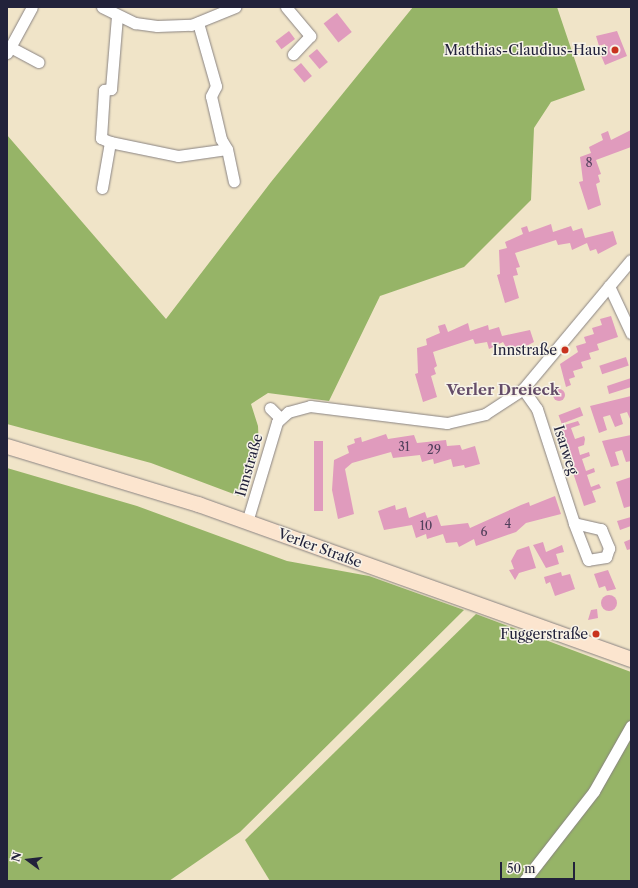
<!DOCTYPE html>
<meta charset="utf-8">
<style>
body{margin:0}
#map{position:relative;width:638px;height:888px;overflow:hidden;background:#f0e4c8;font-family:"Libre Caslon Text",serif}
div>[style]{position:absolute}
[style*='--x']{left:calc(var(--x)*1px);top:calc(var(--y)*1px);width:calc(var(--w)*1px);rotate:calc(var(--a)*1deg)}
.forest>*{inset:0;background:#96b467}
.building>*{inset:0;background:#e09bbd;transform-origin:0 0}
.round{border-radius:50%}
.roads{filter:drop-shadow(0 0 1px #898382) drop-shadow(0 0 1px #898382)}
.street>*{height:11px;margin:-5.5px;padding:0 5.5px;transform-origin:5.5px;border-radius:5.5px;background:#fff}
.secondary>*{height:15px;margin:-7.5px;padding:0 7.5px;transform-origin:7.5px;border-radius:7.5px;background:#fce5cf}
.dots>*{width:11px;height:11px;translate:-50% -50%;box-sizing:border-box;border:2px solid #f7f3e8;border-radius:50%}
span{translate:-50% -50%;white-space:nowrap;text-align:center;line-height:1.15;-webkit-text-stroke:3px #f7f3e8;paint-order:stroke}
.number-label{font-size:12px;color:#52405c}
.number-label span{-webkit-text-stroke-width:0}
.poi-label{font-size:14px;color:#22223b}
.right{translate:-100% -50%;text-align:right}
.street-label{font-size:14px;color:#22223b}
.neighbourhood-label{font-size:15px;color:#644c68;font-weight:700}
.frame{position:absolute;inset:0;border:8px solid #22223b;pointer-events:none}
.north{position:absolute;left:8px;top:840px;width:40px;height:40px;-webkit-text-stroke:3px #f7f3e8;paint-order:stroke;rotate:285deg;font-size:11px;font-weight:700;line-height:16px;text-align:center;color:#22223b}
.north::after{content:'';display:block;margin:auto;width:14px;height:18px;background:#22223b;clip-path:polygon(50% 0,100% 100%,50% 72%,0 100%)}
.scale{position:absolute;left:500px;top:862px;width:75px;height:18px;box-sizing:border-box;border:2px solid #22223b;border-top:0;padding-left:5px;font-size:12px;line-height:14px;white-space:nowrap;color:#22223b;-webkit-text-stroke:3px #f7f3e8;paint-order:stroke}
</style>
<div id="map">
<div class="forest">
<i style="clip-path:polygon(413px 7px,557px 7px,585px 90px,551px 102px,534px 128px,531px 200px,464px 267px,380px 296px,329px 401px,268px 393px,251px 404px,258px 426px,259px 448px,239px 496px,151px 463px,7px 424px,7px 135px,166px 319px,271px 182px)"></i>
<i style="clip-path:polygon(7px 468px,137px 506px,287px 561px,369px 576px,464px 610px,240px 832px,169px 881px,7px 881px)"></i>
<i style="clip-path:polygon(476px 614px,631px 672px,631px 881px,270px 881px,245px 840px)"></i>
</div>
<div class="building">
<i style="left:337px;top:13px;width:24px;height:17px;rotate:52deg"></i>
<i style="left:289px;top:31px;width:10px;height:17px;rotate:53deg"></i>
<i style="clip-path:polygon(617px 31px,627px 56px,605px 65px,600px 53px,606px 49px,605px 44px,599px 46px,596px 36px)"></i>
<i style="left:317px;top:49px;width:17px;height:11px;rotate:50deg"></i>
<i style="left:301px;top:63px;width:17px;height:10px;rotate:50deg"></i>
<i style="clip-path:polygon(631px 130px,631px 147px,596px 160px,601px 174px,598px 175px,600px 182px,596px 184px,601px 205px,588px 210px,579px 182px,583px 181px,580px 157px,591px 153px,589px 147px,603px 140px,601px 134px,608px 131px,611px 140px)"></i>
<i style="clip-path:polygon(551px 224px,553px 232px,571px 226px,573px 231px,582px 228px,585px 238px,613px 231px,617px 244px,598px 254px,596px 249px,590px 251px,587px 243px,572px 250px,570px 243px,558px 245px,556px 240px,515px 253px,520px 267px,516px 268px,518px 275px,513px 276px,519px 298px,505px 303px,497px 275px,500px 274px,499px 250px,507px 248px,505px 242px,523px 234px,521px 228px,527px 226px,529px 232px)"></i>
<i style="clip-path:polygon(611px 316px,618px 337px,597px 344px,599px 350px,589px 353px,591px 359px,581px 362px,583px 368px,573px 371px,575px 377px,569px 379px,571px 385px,566px 387px,560px 364px,578px 352px,576px 346px,586px 343px,584px 337px,594px 334px,592px 328px,602px 325px,600px 319px)"></i>
<i style="clip-path:polygon(468px 323px,470px 331px,488px 325px,489px 330px,499px 327px,502px 336px,530px 330px,534px 342px,515px 352px,513px 347px,507px 349px,503px 342px,489px 349px,487px 342px,475px 344px,473px 339px,433px 352px,437px 366px,434px 368px,436px 374px,431px 376px,437px 397px,423px 402px,415px 374px,418px 373px,417px 348px,427px 345px,426px 339px,440px 333px,438px 326px,445px 324px,448px 332px)"></i>
<i style="left:626px;top:357px;width:9px;height:28px;rotate:72deg"></i>
<i style="clip-path:polygon(631px 378px,631px 387px,609px 394px,607px 386px)"></i>
<i class="round" style="left:553px;top:389px;width:12px;height:12px"></i>
<i style="clip-path:polygon(631px 396px,631px 421px,627px 412px,620px 414px,623px 424px,615px 427px,610px 415px,603px 417px,607px 430px,599px 433px,590px 406px)"></i>
<i style="left:580px;top:407px;width:9px;height:23px;rotate:69deg"></i>
<i style="clip-path:polygon(578px 421px,580px 425px,571px 428px,575px 439px,584px 436px,585px 439px,584px 445px,578px 447px,580px 455px,589px 452px,590px 456px,582px 459px,586px 471px,594px 468px,595px 472px,587px 475px,591px 487px,599px 484px,601px 488px,592px 491px,596px 502px,584px 506px,558px 427px)"></i>
<i style="clip-path:polygon(386px 434px,388px 439px,414px 435px,417px 443px,446px 440px,447px 446px,460px 445px,462px 450px,475px 446px,480px 464px,465px 468px,464px 465px,453px 467px,451px 459px,434px 464px,433px 459px,422px 462px,420px 455px,393px 458px,391px 452px,352px 463px,345px 469px,354px 514px,338px 519px,332px 490px,334px 460px,349px 453px,347px 446px,355px 443px,354px 439px,361px 437px,362px 442px)"></i>
<i style="clip-path:polygon(631px 435px,631px 461px,626px 462px,622px 450px,615px 452px,619px 465px,611px 467px,602px 441px)"></i>
<i style="left:314px;top:441px;width:9px;height:70px"></i>
<i style="clip-path:polygon(631px 477px,631px 506px,624px 508px,616px 482px)"></i>
<i style="clip-path:polygon(555px 496px,561px 514px,526px 523px,516px 532px,476px 546px,474px 539px,459px 547px,457px 542px,446px 543px,443px 534px,427px 539px,426px 534px,416px 538px,412px 525px,384px 530px,378px 511px,395px 505px,396px 510px,406px 507px,409px 518px,425px 512px,427px 518px,437px 515px,441px 526px,468px 523px,470px 528px,521px 505px,529px 502px,530px 506px)"></i>
<i style="clip-path:polygon(631px 517px,631px 526px,620px 530px,617px 521px)"></i>
<i style="clip-path:polygon(631px 539px,631px 549px,627px 550px,624px 542px)"></i>
<i style="clip-path:polygon(543px 542px,546px 552px,562px 545px,564px 552px,556px 554px,559px 564px,546px 568px,533px 545px)"></i>
<i style="clip-path:polygon(529px 546px,536px 568px,519px 573px,515px 580px,509px 570px,514px 569px,511px 561px,517px 550px)"></i>
<i style="clip-path:polygon(608px 570px,616px 589px,607px 591px,605px 586px,599px 588px,594px 574px)"></i>
<i style="clip-path:polygon(561px 572px,562px 576px,570px 574px,575px 589px,555px 596px,550px 582px,546px 584px,544px 577px)"></i>
<i class="round" style="left:601px;top:595px;width:16px;height:16px"></i>
<i style="clip-path:polygon(597px 609px,598px 618px,588px 620px,591px 610px)"></i>
</div>
<div class="roads">
<div class="street">
<i style="--x:102;--y:7;--w:37;--a:26"></i>
<i style="--x:135;--y:23;--w:22;--a:8"></i>
<i style="--x:157;--y:26;--w:34;--a:-2"></i>
<i style="--x:191;--y:25;--w:48;--a:-22.2"></i>
<i style="--x:286;--y:7;--w:38;--a:50"></i>
<i style="--x:310;--y:36;--w:25;--a:133"></i>
<i style="--x:12;--y:48;--w:30;--a:28"></i>
<i style="--x:7;--y:53;--w:52;--a:-61.5"></i>
<i style="--x:110;--y:142;--w:10;--a:-156"></i>
<i style="--x:101;--y:138;--w:48;--a:-86.4"></i>
<i style="--x:104;--y:90;--w:7;--a:-8"></i>
<i style="--x:111;--y:89;--w:73;--a:-85.3"></i>
<i style="--x:227;--y:149;--w:33;--a:78"></i>
<i style="--x:102;--y:188;--w:47;--a:-80.1"></i>
<i style="--x:110;--y:142;--w:69;--a:11.6"></i>
<i style="--x:178;--y:156;--w:49;--a:-8.1"></i>
<i style="--x:227;--y:149;--w:12;--a:-121"></i>
<i style="--x:221;--y:139;--w:44;--a:-103.1"></i>
<i style="--x:211;--y:96;--w:11;--a:-63"></i>
<i style="--x:216;--y:86;--w:66;--a:-105.9"></i>
<i style="--x:609;--y:286;--w:52;--a:64.9"></i>
<i style="--x:523;--y:389;--w:24;--a:55"></i>
<i style="--x:537;--y:409;--w:120;--a:72"></i>
<i style="--x:574;--y:523;--w:28;--a:13"></i>
<i style="--x:601;--y:529;--w:21;--a:67"></i>
<i style="--x:609;--y:548;--w:9;--a:108"></i>
<i style="--x:606;--y:557;--w:18;--a:171"></i>
<i style="--x:588;--y:560;--w:40;--a:-111"></i>
<i style="--x:270;--y:408;--w:14;--a:45"></i>
<i style="--x:247;--y:522;--w:104;--a:-73.3"></i>
<i style="--x:277;--y:422;--w:15;--a:-42"></i>
<i style="--x:288;--y:412;--w:23;--a:-15"></i>
<i style="--x:310;--y:406;--w:138;--a:7.1"></i>
<i style="--x:447;--y:423;--w:39;--a:-13"></i>
<i style="--x:485;--y:414;--w:45;--a:-33.3"></i>
<i style="--x:523;--y:389;--w:168;--a:-50.1"></i>
<i style="--x:524;--y:881;--w:114;--a:-52.1"></i>
<i style="--x:594;--y:791;--w:75;--a:-60.4"></i>
</div>
<div class="secondary">
<i style="--x:7;--y:446;--w:200;--a:16.9"></i>
<i style="--x:198;--y:504;--w:460;--a:19.7"></i>
</div>
</div>
<div class="dots">
<i style="left:615px;top:50px;background:#c8321e"></i>
<i style="left:565px;top:350px;background:#c8321e"></i>
<i style="left:596px;top:634px;background:#c8321e"></i>
</div>
<div class="number-label">
<span style="left:589px;top:163px">8</span>
<span style="left:404px;top:447px">31</span>
<span style="left:434px;top:450px">29</span>
<span style="left:508px;top:524px">4</span>
<span style="left:426px;top:526px">10</span>
<span style="left:484px;top:532px">6</span>
</div>
<div class="poi-label">
<span class="right" style="left:607px;top:50px">Matthias-Claudius-Haus</span>
<span class="right" style="left:557px;top:350px">Innstraße</span>
<span class="right" style="left:588px;top:634px">Fuggerstraße</span>
</div>
<div class="street-label">
<span style="left:566px;top:450px;rotate:72deg">Isarweg</span>
<span style="left:249px;top:465px;rotate:-74deg">Innstraße</span>
<span style="left:320px;top:548px;rotate:20deg">Verler Straße</span>
</div>
<div class="neighbourhood-label">
<span style="left:503px;top:390px">Verler Dreieck</span>
</div>
<div class="frame"></div>
<div class="north">N</div>
<div class="scale">50 m</div>
</div>
